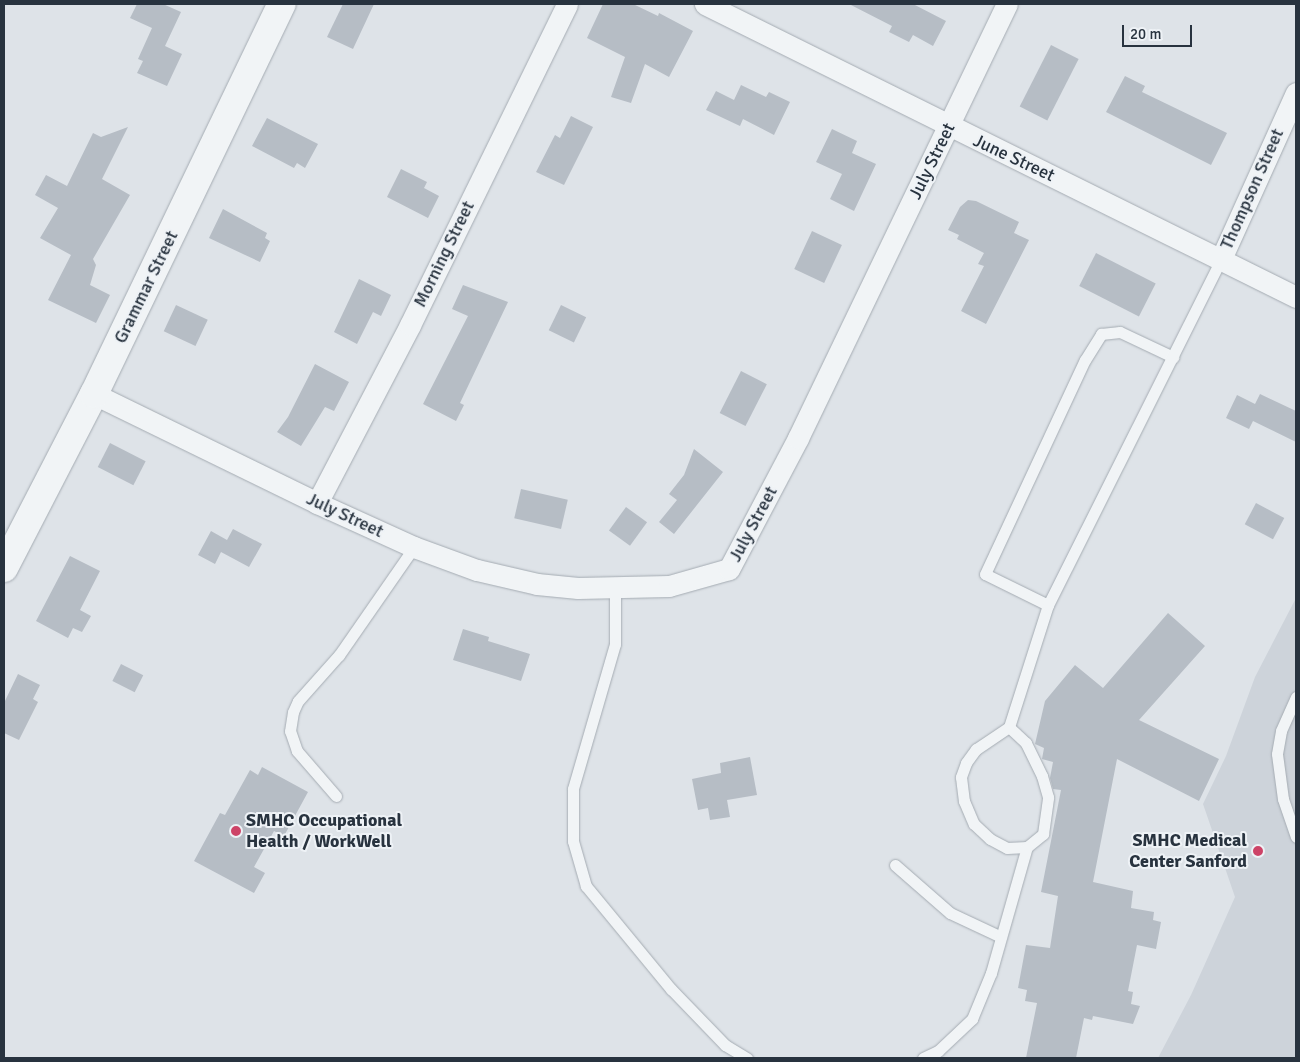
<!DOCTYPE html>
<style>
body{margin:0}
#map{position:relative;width:1300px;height:1062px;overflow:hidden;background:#dee3e8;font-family:Signika,sans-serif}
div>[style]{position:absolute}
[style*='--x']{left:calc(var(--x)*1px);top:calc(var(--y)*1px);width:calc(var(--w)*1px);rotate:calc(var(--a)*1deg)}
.built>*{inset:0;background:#cdd3da}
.building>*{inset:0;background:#b6bdc5;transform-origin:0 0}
.roads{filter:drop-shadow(0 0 1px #a4abb2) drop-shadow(0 0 1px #a4abb2)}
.service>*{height:11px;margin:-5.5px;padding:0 5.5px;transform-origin:5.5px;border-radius:5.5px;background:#f1f4f6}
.minor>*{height:21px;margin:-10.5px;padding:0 10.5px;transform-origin:10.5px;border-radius:10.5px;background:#f1f4f6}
.tertiary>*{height:28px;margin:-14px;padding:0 14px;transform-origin:14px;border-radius:14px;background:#f1f4f6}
.dots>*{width:14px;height:14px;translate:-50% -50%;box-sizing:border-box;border:2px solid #eef2f6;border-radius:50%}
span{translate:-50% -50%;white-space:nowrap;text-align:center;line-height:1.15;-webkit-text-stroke:4px #eef2f6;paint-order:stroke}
.street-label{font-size:18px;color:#28333f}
.poi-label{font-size:18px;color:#28333f;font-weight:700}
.left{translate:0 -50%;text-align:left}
.right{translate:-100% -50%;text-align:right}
.frame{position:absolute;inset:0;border:5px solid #28333f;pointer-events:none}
.scale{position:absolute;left:1122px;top:25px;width:70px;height:22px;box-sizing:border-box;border:2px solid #28333f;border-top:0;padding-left:6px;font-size:15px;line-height:18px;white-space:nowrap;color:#28333f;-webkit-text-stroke:4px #eef2f6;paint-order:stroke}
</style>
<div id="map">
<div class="built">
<i style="clip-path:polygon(1296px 598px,1296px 1058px,1158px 1058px,1191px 995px,1235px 897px,1203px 804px,1226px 756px,1255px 677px)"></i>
</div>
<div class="building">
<i style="clip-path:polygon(137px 4px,163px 4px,181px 12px,165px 46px,182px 54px,167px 86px,137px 73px,143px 61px,138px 59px,152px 28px,130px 18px)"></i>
<i style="clip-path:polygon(343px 4px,374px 4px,353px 49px,327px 37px)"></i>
<i style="clip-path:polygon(603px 4px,633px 4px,658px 16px,659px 13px,693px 31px,669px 77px,645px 64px,631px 103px,611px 97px,625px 57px,587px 38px)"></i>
<i style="clip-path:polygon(849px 4px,913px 4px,946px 21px,933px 46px,913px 35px,909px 42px,889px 32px,892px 26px)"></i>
<i style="left:1051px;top:45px;width:31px;height:69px;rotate:27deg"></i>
<i style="clip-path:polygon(1125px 76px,1145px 86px,1142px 92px,1227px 133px,1211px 165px,1106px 112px)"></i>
<i style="clip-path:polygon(741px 85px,766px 97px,769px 92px,790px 102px,774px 135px,743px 119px,740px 126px,706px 110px,716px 91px,734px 100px)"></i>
<i style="clip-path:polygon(571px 116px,593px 127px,564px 185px,536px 172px,555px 135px,560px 138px)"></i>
<i style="clip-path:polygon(267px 118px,318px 144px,305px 168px,297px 163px,294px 168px,252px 146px)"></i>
<i style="clip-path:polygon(128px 127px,102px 179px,130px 195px,93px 259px,96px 265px,90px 285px,110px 295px,96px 323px,48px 300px,71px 255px,40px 238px,58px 208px,35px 195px,46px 175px,67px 186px,93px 133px,101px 137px)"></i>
<i style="clip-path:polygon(832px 129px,857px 141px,852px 153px,876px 164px,854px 211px,830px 199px,842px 174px,816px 162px)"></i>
<i style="clip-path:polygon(401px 169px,427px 182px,424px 188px,439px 196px,428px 218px,387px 197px)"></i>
<i style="clip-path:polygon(968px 200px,976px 201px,1019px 222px,1014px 233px,1029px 240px,986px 324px,961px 311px,984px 266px,978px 264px,984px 253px,957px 239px,959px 235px,948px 230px,960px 207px)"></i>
<i style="clip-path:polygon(223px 209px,267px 233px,265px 238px,270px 241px,260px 262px,209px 238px)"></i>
<i style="left:812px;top:231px;width:33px;height:42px;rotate:25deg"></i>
<i style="left:1096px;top:253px;width:67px;height:37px;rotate:27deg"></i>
<i style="clip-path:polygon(359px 279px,391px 295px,381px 316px,373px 312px,357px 344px,334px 332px)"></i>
<i style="clip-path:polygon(463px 285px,508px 302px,460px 403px,464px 405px,456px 421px,423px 404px,468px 316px,452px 309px)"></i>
<i style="left:176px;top:305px;width:35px;height:29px;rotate:25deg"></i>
<i style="left:561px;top:305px;width:28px;height:28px;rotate:26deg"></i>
<i style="clip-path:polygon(315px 364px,349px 382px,334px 411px,325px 407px,301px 446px,277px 432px,288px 417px)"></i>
<i style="left:741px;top:371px;width:29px;height:47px;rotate:27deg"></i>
<i style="clip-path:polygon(1260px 394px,1296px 411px,1296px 442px,1253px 421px,1249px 429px,1226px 418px,1237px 395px,1255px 404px)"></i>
<i style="left:110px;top:443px;width:40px;height:27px;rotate:27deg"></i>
<i style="clip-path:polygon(694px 449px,723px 472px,674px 534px,659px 522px,677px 500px,669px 494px,684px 475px)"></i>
<i style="left:521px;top:489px;width:48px;height:30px;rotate:13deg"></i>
<i style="left:1256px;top:503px;width:32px;height:24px;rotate:28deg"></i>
<i style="left:626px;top:507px;width:26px;height:29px;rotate:36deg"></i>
<i style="clip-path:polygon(233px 529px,262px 544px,249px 567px,221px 552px,215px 564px,198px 555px,211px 531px,227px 540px)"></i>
<i style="clip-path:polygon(70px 556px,100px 571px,80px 610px,91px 616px,82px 632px,73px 628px,68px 638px,36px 621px)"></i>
<i style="clip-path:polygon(1168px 613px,1205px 646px,1139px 720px,1219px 759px,1199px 801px,1117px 759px,1093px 882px,1133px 891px,1131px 908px,1154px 912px,1153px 920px,1161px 922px,1156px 949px,1137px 945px,1128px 991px,1133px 992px,1131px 1004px,1140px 1006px,1133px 1024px,1093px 1016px,1092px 1020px,1084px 1018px,1076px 1058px,1026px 1058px,1037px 1003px,1025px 1001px,1027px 990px,1018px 988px,1026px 945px,1050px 948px,1058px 896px,1041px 892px,1061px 790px,1053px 789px,1050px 778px,1053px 762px,1042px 759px,1044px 748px,1035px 744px,1045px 701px,1075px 665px,1103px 688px)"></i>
<i style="clip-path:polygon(463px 629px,489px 637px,488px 641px,530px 654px,521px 681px,453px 660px)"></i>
<i style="left:121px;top:664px;width:25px;height:19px;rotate:27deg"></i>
<i style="clip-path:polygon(18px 674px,40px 685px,33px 699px,38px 702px,19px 740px,4px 733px,4px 703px)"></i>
<i style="clip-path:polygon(750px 757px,757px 795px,727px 800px,730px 817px,710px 820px,708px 808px,698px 810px,692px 779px,721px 773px,720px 763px)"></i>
<i style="clip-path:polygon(262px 767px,308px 792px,284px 836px,274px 831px,254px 867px,265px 873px,254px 893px,194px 861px,220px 813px,225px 815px,250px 770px,258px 775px)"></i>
</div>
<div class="roads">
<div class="service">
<i style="--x:615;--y:587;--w:57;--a:90"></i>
<i style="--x:615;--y:644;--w:151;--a:106.2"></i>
<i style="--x:573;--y:789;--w:52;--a:90"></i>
<i style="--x:573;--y:841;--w:47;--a:73.9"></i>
<i style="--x:586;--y:886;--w:134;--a:50.5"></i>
<i style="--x:671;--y:989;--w:78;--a:46"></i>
<i style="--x:725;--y:1045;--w:26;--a:31"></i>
<i style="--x:1048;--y:605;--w:70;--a:-153.8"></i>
<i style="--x:985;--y:574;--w:236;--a:-65"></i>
<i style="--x:1085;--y:360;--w:31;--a:-58"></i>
<i style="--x:1101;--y:334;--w:19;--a:-6"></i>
<i style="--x:1120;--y:332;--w:59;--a:25.3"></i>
<i style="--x:1296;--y:697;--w:37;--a:114"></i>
<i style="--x:1281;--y:731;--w:23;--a:100"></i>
<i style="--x:1277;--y:754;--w:45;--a:82.4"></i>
<i style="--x:1283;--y:799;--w:40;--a:71.1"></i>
<i style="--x:1009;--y:727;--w:40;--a:146"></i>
<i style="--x:976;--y:749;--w:17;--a:126"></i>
<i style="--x:966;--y:763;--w:15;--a:110"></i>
<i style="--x:961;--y:777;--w:24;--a:83"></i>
<i style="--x:964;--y:801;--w:25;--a:67"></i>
<i style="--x:974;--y:824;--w:22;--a:43"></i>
<i style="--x:990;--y:839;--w:19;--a:28"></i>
<i style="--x:1007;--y:848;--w:20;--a:-3"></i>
<i style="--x:1027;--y:847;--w:21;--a:-39"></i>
<i style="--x:1043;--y:834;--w:37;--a:-82"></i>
<i style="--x:1048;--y:797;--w:22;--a:-106"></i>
<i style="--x:1042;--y:776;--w:37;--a:-116"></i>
<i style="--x:1026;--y:743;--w:23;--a:-137"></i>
<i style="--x:1009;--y:727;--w:128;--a:-72.3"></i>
<i style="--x:1048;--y:605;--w:387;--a:-63.4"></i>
<i style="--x:336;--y:796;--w:60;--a:-130.9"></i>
<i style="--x:297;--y:751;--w:21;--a:-109"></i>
<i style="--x:290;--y:731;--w:19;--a:-81"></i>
<i style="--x:293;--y:712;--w:12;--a:-66"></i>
<i style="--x:298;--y:701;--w:62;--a:-48.3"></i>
<i style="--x:339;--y:655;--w:131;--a:-55.2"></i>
<i style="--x:895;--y:865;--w:73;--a:41.1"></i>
<i style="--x:950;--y:913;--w:56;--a:25.2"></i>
<i style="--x:923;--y:1058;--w:17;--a:-25"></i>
<i style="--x:938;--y:1051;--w:47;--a:-43.3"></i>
<i style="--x:972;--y:1019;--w:50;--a:-67.6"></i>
<i style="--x:991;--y:973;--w:131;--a:-74.1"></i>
</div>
<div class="minor">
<i style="--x:705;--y:4;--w:660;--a:26.37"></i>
<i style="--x:1221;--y:259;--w:182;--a:-65.7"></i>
<i style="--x:94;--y:394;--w:248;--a:26"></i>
<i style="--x:317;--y:503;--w:107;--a:24.4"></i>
<i style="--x:414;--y:547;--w:67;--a:20.1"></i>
<i style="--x:477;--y:570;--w:62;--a:13.1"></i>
<i style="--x:537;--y:584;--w:41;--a:5.6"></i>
<i style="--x:578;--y:588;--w:91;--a:-1.3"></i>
<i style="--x:669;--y:586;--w:62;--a:-15.8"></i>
<i style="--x:729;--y:569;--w:148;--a:-62.2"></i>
<i style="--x:798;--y:438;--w:482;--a:-64.3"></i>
<i style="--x:317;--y:503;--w:201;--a:-62.4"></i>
<i style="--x:410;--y:325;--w:357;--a:-63.9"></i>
</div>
<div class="tertiary">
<i style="--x:4;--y:568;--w:196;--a:-62.7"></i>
<i style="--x:94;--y:394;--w:433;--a:-64.3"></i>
</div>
</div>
<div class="dots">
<i style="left:236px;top:831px;background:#cd4367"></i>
<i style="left:1258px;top:851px;background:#cd4367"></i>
</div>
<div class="street-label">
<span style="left:1014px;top:158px;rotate:25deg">June Street</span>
<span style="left:932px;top:161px;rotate:-64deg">July Street</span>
<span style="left:1252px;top:189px;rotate:-66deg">Thompson Street</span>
<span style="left:444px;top:254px;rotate:-64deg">Morning Street</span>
<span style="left:146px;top:287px;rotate:-64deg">Grammar Street</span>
<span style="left:345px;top:515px;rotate:25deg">July Street</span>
<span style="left:753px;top:524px;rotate:-62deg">July Street</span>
</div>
<div class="poi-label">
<span class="left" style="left:246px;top:831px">SMHC Occupational<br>Health / WorkWell</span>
<span class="right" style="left:1247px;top:851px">SMHC Medical<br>Center Sanford</span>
</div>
<div class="frame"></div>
<div class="scale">20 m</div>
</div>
